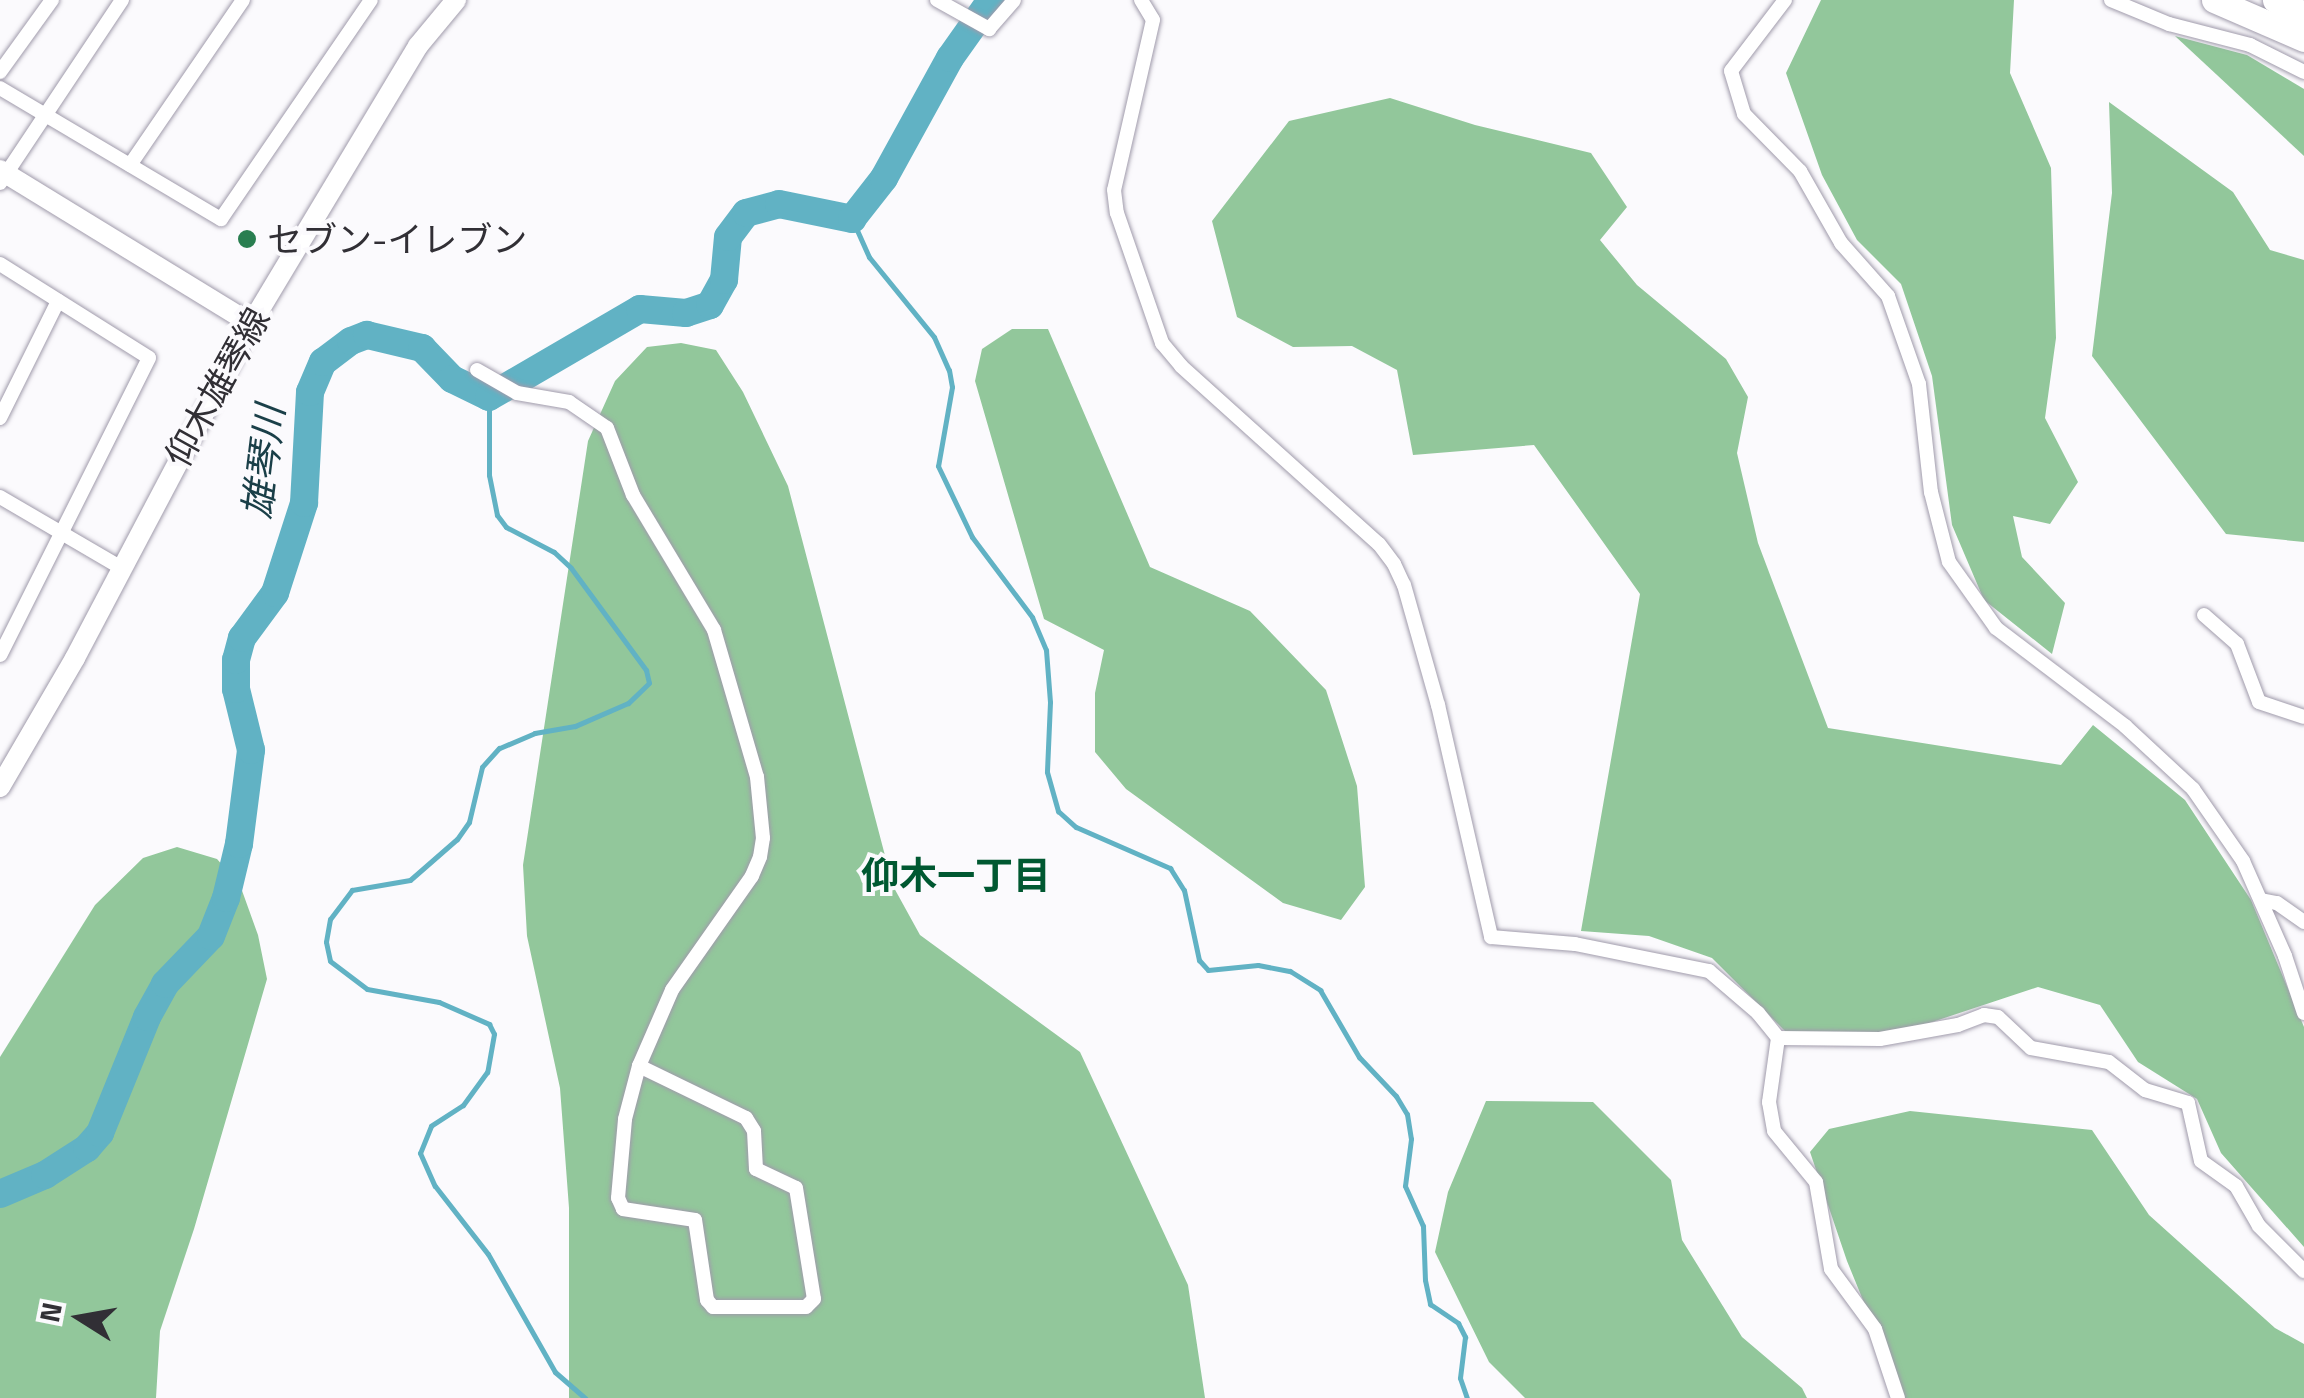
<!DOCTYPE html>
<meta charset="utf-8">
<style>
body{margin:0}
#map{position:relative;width:2304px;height:1398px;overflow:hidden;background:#fbfafd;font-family:"Titillium Web","Noto Sans JP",sans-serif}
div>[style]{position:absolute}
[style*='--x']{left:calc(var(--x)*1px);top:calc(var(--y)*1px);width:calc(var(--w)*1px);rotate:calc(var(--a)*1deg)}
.forest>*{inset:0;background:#92c79b}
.stream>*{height:5px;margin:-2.5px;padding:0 2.5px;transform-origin:2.5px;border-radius:2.5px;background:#61b2c4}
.river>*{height:28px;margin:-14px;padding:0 14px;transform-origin:14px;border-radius:14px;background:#61b2c4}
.roads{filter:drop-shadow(0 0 2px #a09bab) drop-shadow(0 0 2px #a09bab)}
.street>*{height:14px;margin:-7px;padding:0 7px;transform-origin:7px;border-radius:7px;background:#fff}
.secondary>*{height:20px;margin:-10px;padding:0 10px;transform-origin:10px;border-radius:10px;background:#fff}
.highway>*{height:25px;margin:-12.5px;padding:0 12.5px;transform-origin:12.5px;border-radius:12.5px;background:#fff}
.dots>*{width:28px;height:28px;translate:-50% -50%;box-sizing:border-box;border:5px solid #fbfafd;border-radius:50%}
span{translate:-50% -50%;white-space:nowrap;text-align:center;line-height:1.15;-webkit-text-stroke:8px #fbfafd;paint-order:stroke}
.poi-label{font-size:35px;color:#312f35}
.left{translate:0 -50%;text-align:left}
.street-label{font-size:35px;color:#312f35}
.water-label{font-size:38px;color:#1a3f48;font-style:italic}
.neighbourhood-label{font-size:38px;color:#005831;font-weight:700}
.north{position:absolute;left:30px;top:1268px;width:100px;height:100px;-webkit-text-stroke:8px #fbfafd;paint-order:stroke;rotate:281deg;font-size:28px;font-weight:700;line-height:40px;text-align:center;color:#312f35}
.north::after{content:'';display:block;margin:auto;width:35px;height:45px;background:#312f35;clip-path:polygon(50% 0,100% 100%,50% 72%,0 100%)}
</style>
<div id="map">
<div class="forest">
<i style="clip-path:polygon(1821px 0,2014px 0,2010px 73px,2051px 168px,2056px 338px,2045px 418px,2078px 482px,2050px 524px,2013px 516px,2022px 557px,2065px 603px,2052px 654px,1984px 600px,1952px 525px,1932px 376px,1901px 284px,1857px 240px,1822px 175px,1786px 73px)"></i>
<i style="clip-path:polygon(2175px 36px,2247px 55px,2304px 89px,2304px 156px)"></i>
<i style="clip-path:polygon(1390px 98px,1475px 125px,1591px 153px,1627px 207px,1600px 240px,1637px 285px,1726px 359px,1748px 397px,1737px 453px,1758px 543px,1828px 728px,2061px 765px,2093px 725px,2185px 800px,2251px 900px,2304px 1027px,2304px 1247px,2221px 1153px,2197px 1099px,2138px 1062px,2100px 1005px,2038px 987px,1887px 1037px,1788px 1034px,1712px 958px,1649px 936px,1581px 931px,1640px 594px,1534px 445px,1413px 455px,1397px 370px,1352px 346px,1293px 347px,1237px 317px,1212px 221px,1289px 121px)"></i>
<i style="clip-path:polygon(2109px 102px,2233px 192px,2270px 250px,2304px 260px,2304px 542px,2226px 534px,2092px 356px,2112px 193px)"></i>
<i style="clip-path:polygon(1012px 329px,1048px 329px,1150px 567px,1250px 611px,1326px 690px,1357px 786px,1365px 887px,1341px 920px,1283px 903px,1126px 789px,1095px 752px,1095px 693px,1104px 650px,1044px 619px,975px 381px,982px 349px)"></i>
<i style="clip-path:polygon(681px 343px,716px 350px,743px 392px,788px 486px,893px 886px,920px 935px,1080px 1052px,1188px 1285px,1205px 1398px,569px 1398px,569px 1208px,560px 1088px,527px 936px,523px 865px,588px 441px,615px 381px,647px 347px)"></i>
<i style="clip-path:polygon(177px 847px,217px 859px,240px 885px,258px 935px,267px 979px,194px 1229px,160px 1331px,156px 1398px,0 1398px,0 1057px,95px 905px,143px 858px)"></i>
<i style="clip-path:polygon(1486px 1101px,1593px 1102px,1671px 1180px,1682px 1240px,1742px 1337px,1802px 1388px,1807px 1398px,1525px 1398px,1489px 1362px,1435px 1252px,1448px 1192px)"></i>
<i style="clip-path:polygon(1910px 1111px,2092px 1130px,2149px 1215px,2275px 1328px,2304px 1344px,2304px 1398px,1903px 1398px,1847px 1261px,1810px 1152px,1829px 1129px)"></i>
</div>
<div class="stream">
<i style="--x:852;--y:219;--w:42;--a:65.9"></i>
<i style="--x:869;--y:257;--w:103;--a:50.9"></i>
<i style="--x:934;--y:337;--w:36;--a:66"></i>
<i style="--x:949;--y:370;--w:17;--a:80"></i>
<i style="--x:952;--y:387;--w:80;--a:100"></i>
<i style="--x:938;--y:466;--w:79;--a:64.4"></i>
<i style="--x:972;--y:537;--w:100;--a:53.1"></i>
<i style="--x:1032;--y:617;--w:36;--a:67"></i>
<i style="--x:1046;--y:650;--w:52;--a:85.6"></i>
<i style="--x:1050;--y:702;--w:70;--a:92.5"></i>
<i style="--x:1047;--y:772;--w:41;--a:74.2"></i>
<i style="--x:1058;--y:811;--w:24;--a:42"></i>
<i style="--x:1076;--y:827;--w:103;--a:23.6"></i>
<i style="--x:1170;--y:868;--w:26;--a:58"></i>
<i style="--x:1184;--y:890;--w:72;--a:77.9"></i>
<i style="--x:1199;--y:960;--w:13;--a:48"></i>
<i style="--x:1208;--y:970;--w:50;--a:-5.7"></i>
<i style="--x:1258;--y:965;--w:33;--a:11"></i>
<i style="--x:1290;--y:971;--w:36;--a:32"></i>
<i style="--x:1320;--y:990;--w:78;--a:59.8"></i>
<i style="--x:1359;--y:1057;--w:54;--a:46.5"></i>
<i style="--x:1396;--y:1096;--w:21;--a:59"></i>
<i style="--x:1407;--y:1114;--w:25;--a:81"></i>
<i style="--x:1411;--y:1139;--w:47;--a:97.3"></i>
<i style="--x:1405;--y:1186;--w:44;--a:65.8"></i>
<i style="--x:1423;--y:1226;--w:54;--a:87.9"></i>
<i style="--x:1425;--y:1280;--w:25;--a:78"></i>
<i style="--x:1430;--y:1304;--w:34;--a:34"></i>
<i style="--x:1458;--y:1323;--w:16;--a:63"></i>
<i style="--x:1465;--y:1337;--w:41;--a:97"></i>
<i style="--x:1460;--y:1378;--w:21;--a:71"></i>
<i style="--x:489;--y:397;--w:78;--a:90"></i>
<i style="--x:489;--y:475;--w:41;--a:78.7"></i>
<i style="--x:497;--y:515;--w:15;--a:53"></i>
<i style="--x:506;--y:527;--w:54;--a:27.5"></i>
<i style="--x:554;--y:552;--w:23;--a:43"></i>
<i style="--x:571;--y:568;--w:127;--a:53.7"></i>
<i style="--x:646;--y:670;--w:13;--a:77"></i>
<i style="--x:649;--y:683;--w:29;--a:136"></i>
<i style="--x:628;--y:703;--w:58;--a:156.5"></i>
<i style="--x:575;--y:726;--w:41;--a:170.1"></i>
<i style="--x:535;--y:733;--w:39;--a:157"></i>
<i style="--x:499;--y:748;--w:25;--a:132"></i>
<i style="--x:482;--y:767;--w:57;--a:103.3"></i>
<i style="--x:469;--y:822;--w:21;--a:125"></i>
<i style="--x:457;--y:839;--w:62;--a:138.9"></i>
<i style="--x:410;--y:880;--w:59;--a:170.2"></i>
<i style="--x:352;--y:890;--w:36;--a:127"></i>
<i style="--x:330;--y:919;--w:23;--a:100"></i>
<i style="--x:326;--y:942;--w:19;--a:78"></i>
<i style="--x:330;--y:961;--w:46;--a:37.1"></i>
<i style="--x:367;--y:989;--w:73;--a:10.2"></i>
<i style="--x:439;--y:1002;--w:55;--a:23.7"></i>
<i style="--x:489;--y:1024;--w:11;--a:63"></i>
<i style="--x:494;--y:1034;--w:39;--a:100"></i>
<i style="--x:487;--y:1072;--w:41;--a:126"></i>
<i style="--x:463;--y:1105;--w:38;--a:147"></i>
<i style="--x:431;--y:1126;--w:29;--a:112"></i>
<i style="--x:420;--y:1153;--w:36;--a:66"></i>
<i style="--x:435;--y:1186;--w:86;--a:52.1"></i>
<i style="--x:488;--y:1254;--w:136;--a:60.4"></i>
<i style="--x:555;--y:1372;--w:40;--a:41"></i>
</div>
<div class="river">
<i style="--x:0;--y:1194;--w:49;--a:-22.9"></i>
<i style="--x:45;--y:1175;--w:50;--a:-32.7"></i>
<i style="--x:87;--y:1148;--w:20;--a:-49"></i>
<i style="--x:100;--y:1133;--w:125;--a:-67.9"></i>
<i style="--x:147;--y:1017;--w:38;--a:-61"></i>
<i style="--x:165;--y:984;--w:66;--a:-46.2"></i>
<i style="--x:211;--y:936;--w:41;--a:-68.5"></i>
<i style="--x:226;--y:898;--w:56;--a:-76.5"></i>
<i style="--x:239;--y:844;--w:95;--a:-82.7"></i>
<i style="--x:251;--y:750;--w:63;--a:-103.8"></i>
<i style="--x:236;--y:689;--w:29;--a:-90"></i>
<i style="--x:236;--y:660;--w:23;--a:-75"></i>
<i style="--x:242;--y:638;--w:56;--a:-53.7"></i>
<i style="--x:275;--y:593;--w:95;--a:-72.1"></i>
<i style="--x:304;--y:503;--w:111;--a:-86.9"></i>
<i style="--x:310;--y:392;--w:33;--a:-67"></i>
<i style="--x:323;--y:362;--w:35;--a:-37"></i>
<i style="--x:351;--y:341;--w:17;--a:-21"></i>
<i style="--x:367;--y:335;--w:57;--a:13.3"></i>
<i style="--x:422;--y:348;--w:43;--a:45.9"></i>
<i style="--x:452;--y:379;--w:41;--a:25.9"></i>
<i style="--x:489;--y:397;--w:175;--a:-30.2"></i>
<i style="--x:640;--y:309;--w:46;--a:5"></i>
<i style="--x:686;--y:313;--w:25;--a:-18"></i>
<i style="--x:710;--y:305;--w:29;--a:-61"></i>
<i style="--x:724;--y:280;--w:43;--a:-84.7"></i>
<i style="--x:728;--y:237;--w:30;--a:-53"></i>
<i style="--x:746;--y:213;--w:34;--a:-15"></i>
<i style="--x:779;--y:204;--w:75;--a:11.6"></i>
<i style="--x:852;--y:219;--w:52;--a:-52"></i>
<i style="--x:884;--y:178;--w:137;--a:-61.2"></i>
<i style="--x:950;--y:58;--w:71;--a:-54.7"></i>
</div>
<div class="roads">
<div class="street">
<i style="--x:937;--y:0;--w:60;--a:29.1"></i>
<i style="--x:989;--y:29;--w:38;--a:-49"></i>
<i style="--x:1141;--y:0;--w:23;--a:59"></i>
<i style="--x:1153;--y:20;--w:174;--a:102.9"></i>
<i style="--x:1114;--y:190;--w:23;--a:83"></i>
<i style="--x:1117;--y:213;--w:138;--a:70.9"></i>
<i style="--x:1162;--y:343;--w:30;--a:50"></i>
<i style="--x:1181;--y:366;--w:266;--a:42"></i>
<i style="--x:1379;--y:544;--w:25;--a:53"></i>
<i style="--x:1394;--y:564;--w:23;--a:65"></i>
<i style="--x:1404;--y:585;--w:125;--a:74.2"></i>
<i style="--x:1438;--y:705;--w:238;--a:77.1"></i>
<i style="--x:1491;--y:937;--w:84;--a:4.8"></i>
<i style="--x:1575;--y:944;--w:137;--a:11.4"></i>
<i style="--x:1709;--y:971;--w:65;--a:40.6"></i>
<i style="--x:1758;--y:1013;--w:32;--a:51"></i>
<i style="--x:1778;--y:1038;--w:65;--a:98"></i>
<i style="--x:1769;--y:1102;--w:29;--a:80"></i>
<i style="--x:1774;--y:1131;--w:66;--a:50.5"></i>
<i style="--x:1816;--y:1182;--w:88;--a:80.2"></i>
<i style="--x:1831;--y:1269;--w:74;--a:53.7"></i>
<i style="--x:1875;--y:1329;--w:73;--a:71.6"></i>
<i style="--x:1785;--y:0;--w:89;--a:127.3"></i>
<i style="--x:1731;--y:71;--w:45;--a:73.2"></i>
<i style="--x:1744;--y:114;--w:80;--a:45.5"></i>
<i style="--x:1800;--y:171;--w:83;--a:60.3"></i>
<i style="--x:1841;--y:243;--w:71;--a:48.4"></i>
<i style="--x:1888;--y:296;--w:93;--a:70.6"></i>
<i style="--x:1919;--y:384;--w:109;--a:83.7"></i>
<i style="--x:1931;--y:492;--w:72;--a:75.6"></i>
<i style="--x:1949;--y:562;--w:81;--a:54.5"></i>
<i style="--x:1996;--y:628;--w:162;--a:37.2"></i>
<i style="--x:2125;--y:726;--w:93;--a:42.8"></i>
<i style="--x:2193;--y:789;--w:88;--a:55.2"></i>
<i style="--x:2243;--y:861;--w:104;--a:66.1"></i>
<i style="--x:2285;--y:956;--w:60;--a:71.6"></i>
<i style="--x:2111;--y:0;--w:63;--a:22.5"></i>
<i style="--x:2169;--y:24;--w:84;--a:14.5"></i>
<i style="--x:2250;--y:45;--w:60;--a:26.6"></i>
<i style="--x:0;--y:72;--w:89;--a:-54.2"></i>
<i style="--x:0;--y:88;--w:257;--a:30.7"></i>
<i style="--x:221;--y:219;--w:265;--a:-55.6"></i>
<i style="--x:130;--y:165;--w:200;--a:-55.6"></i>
<i style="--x:0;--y:183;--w:220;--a:-56.3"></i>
<i style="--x:0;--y:264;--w:176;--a:32.2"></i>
<i style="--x:149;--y:358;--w:332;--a:116.6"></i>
<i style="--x:477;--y:370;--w:46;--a:29.9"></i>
<i style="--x:517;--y:393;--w:53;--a:9.8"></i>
<i style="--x:569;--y:402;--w:46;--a:34.4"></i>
<i style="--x:607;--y:428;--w:72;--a:68.8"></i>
<i style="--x:633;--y:495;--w:157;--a:59"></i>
<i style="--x:714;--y:630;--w:153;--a:73.7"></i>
<i style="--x:757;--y:777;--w:61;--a:84.4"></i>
<i style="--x:763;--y:838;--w:19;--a:99"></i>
<i style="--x:760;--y:857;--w:21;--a:113"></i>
<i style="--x:752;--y:876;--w:139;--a:125.1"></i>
<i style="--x:672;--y:990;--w:83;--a:113.5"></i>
<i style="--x:0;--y:418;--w:131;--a:-63.6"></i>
<i style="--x:0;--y:497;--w:139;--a:30.3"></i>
<i style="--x:2204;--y:615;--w:44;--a:41.3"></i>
<i style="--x:2237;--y:644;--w:62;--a:69.2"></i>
<i style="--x:2259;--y:702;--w:47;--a:18.4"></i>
<i style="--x:2261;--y:900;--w:16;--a:11"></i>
<i style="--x:2277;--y:903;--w:33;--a:35"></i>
<i style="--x:1778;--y:1038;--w:102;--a:0.6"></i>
<i style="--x:1880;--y:1039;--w:79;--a:-10.2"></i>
<i style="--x:1958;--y:1025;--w:28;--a:-21"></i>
<i style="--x:1984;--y:1015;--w:14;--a:8"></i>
<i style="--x:1998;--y:1017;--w:45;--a:43.2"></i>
<i style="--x:2031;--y:1048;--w:79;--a:10.2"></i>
<i style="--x:2109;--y:1062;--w:46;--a:37.9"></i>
<i style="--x:2145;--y:1090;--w:45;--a:16.8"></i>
<i style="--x:2188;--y:1103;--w:59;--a:77.4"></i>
<i style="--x:2201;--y:1161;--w:43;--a:35.5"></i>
<i style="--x:2236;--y:1186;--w:46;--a:60.1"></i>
<i style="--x:2259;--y:1226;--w:64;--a:45"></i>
<i style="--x:639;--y:1066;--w:119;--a:25.9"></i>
<i style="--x:746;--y:1118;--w:15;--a:58"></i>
<i style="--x:754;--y:1131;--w:38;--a:87"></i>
<i style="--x:756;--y:1169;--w:44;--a:25.4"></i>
<i style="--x:796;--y:1188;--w:112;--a:80.8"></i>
<i style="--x:814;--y:1299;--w:11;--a:135"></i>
<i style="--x:806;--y:1307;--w:93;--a:180"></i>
<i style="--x:713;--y:1307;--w:9;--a:-131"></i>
<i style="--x:707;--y:1300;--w:81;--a:-98.5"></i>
<i style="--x:695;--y:1220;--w:73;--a:-171.3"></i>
<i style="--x:623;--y:1209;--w:12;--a:-114"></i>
<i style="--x:618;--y:1198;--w:79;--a:-84.9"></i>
<i style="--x:625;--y:1119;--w:55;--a:-75.2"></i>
</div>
<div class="secondary">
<i style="--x:0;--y:170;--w:294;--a:31.5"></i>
<i style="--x:0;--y:787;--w:149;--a:-59.8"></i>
<i style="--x:75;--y:658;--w:378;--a:-62.2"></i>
<i style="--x:251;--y:324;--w:324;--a:-59"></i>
<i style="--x:418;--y:46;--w:60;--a:-50.4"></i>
</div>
<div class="highway">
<i style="--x:2214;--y:0;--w:98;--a:23.4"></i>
<i style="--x:2275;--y:0;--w:32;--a:26"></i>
</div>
</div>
<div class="dots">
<i style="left:247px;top:239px;background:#297e50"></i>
</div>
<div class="poi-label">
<span class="left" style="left:267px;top:239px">セブン-イレブン</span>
</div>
<div class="street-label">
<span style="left:217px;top:387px;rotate:-61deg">仰木雄琴線</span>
</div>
<div class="water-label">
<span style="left:264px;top:462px;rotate:-83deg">雄琴川</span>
</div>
<div class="neighbourhood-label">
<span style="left:956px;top:876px">仰木一丁目</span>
</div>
<div class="north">N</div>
</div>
